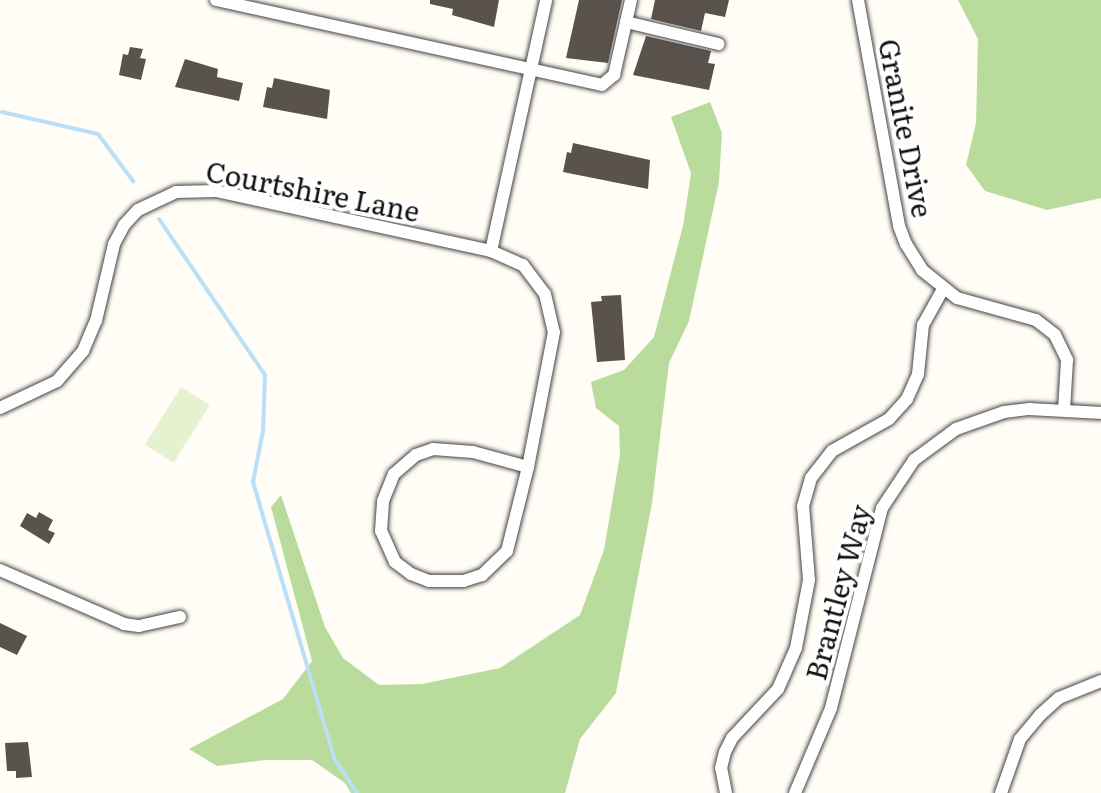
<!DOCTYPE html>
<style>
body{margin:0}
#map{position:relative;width:1101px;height:793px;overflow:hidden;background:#fffdf5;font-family:Literata,serif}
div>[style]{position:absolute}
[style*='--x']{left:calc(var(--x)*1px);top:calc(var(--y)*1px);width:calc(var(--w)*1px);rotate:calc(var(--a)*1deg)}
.forest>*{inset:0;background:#b9dc9c}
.pitch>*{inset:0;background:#e6f2cf;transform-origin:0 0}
.stream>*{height:4px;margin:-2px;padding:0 2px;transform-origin:2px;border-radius:2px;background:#b9e0f7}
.building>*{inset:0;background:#5a524d}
.roads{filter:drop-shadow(0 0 2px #444) drop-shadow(0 0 2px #444)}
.street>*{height:12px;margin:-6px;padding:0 6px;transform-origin:6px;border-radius:6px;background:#fff}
span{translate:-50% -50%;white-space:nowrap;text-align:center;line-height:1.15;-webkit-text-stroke:8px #fff;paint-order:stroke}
.street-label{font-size:28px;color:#111}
</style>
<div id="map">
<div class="forest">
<i style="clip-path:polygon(958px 0,1101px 0,1101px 198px,1047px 210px,985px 191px,966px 165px,976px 123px,978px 39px)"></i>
<i style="clip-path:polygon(710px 102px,722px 133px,719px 182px,689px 321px,669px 363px,652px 503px,616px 693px,580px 739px,565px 793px,351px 793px,345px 783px,312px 760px,265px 760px,217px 766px,189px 749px,283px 699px,312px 661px,271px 507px,281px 495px,325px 627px,343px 658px,379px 685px,422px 684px,500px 668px,580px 615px,604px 550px,620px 455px,619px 426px,596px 408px,591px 382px,624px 370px,654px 337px,683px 226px,691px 173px,671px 117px)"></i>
</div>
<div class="pitch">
<i style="left:181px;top:387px;width:34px;height:68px;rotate:32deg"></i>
</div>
<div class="stream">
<i style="--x:2;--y:112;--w:98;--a:12.9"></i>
<i style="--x:98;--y:134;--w:59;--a:53.3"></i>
<i style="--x:159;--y:219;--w:189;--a:55.8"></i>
<i style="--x:265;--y:375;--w:56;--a:92"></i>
<i style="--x:263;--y:431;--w:52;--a:101.1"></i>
<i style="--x:253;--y:482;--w:288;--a:73.6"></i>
<i style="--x:334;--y:758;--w:42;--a:56.7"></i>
</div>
<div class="building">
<i style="clip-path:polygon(430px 0,499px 0,494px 27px,452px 15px,453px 9px,430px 4px)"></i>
<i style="clip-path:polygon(579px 0,622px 0,608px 63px,566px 58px)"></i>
<i style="clip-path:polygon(655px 0,729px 0,725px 17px,705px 13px,701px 31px,651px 19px)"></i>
<i style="clip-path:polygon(646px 36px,711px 51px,708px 63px,715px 64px,709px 90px,633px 75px)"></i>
<i style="clip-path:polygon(130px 47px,143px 49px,140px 58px,146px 59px,141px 80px,119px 75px,123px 54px,128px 55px)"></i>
<i style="clip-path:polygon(185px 59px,218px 69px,217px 77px,243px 83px,239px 101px,175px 87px)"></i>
<i style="clip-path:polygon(274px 78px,330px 90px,327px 119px,263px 107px,267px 87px,272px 88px)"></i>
<i style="clip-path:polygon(573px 143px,650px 160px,648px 189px,563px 172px,567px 152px,571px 153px)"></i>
<i style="clip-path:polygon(621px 295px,625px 360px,597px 362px,591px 302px,602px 301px,601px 296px)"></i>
<i style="clip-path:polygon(39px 512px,53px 520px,48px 530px,55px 533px,49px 544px,20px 526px,27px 513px,36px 518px)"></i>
<i style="clip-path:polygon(0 623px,27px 636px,17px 655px,0 647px)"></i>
<i style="clip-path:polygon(28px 742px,32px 777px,16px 778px,16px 771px,7px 771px,5px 743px)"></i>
</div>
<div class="roads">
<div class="street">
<i style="--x:216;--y:0;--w:395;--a:12.4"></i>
<i style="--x:602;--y:85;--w:16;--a:-40"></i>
<i style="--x:614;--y:75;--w:77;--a:-77.2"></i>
<i style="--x:858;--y:0;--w:230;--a:79.7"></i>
<i style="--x:899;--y:226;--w:19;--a:69"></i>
<i style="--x:906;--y:244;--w:31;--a:58"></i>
<i style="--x:922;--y:270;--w:45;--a:38.7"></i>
<i style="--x:957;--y:298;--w:82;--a:15.6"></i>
<i style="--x:1036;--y:320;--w:24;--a:38"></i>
<i style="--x:1055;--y:335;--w:28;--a:64"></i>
<i style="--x:1067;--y:360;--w:50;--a:93.4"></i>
<i style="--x:626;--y:22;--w:95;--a:13.4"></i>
<i style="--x:491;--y:251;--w:257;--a:-77.6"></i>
<i style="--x:0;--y:408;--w:63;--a:-25.3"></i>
<i style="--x:57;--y:381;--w:40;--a:-49"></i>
<i style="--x:83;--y:351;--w:33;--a:-67"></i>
<i style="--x:96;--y:321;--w:79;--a:-76.8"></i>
<i style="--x:114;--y:244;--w:21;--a:-62"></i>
<i style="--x:124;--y:225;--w:21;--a:-47"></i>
<i style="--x:138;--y:210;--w:42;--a:-25.3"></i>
<i style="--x:176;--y:192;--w:40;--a:-1.4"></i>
<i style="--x:216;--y:191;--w:281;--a:12.3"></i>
<i style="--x:491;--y:251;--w:35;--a:24"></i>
<i style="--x:523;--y:265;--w:36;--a:53"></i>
<i style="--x:545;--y:294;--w:39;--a:77"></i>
<i style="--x:554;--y:332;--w:137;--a:100.9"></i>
<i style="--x:433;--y:449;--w:40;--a:4.3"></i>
<i style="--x:473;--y:452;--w:57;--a:15.3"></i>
<i style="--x:528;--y:467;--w:87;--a:104"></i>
<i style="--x:507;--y:551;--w:35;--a:136"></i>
<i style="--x:482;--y:575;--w:19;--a:162"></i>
<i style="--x:464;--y:581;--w:35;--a:180"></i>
<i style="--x:429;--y:581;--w:19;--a:-159"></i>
<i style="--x:411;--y:574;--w:20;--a:-143"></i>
<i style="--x:395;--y:562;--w:34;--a:-114"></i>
<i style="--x:381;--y:531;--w:30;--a:-86"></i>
<i style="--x:383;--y:501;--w:29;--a:-68"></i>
<i style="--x:394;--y:474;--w:29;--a:-41"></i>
<i style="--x:416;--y:455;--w:18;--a:-19"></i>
<i style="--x:0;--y:570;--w:135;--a:23.5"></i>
<i style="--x:124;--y:624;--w:15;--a:8"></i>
<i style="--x:139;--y:626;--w:42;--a:-12.4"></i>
<i style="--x:726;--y:793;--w:25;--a:-101"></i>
<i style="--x:721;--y:768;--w:16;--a:-76"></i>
<i style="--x:725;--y:752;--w:16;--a:-63"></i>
<i style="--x:732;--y:738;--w:67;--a:-46.8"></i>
<i style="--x:778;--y:689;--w:45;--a:-66.3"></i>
<i style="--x:796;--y:648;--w:69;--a:-79.2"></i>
<i style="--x:809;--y:580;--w:74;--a:-94.6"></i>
<i style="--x:803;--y:506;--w:29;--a:-74"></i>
<i style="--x:811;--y:478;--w:34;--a:-52"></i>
<i style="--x:832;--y:451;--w:65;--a:-29.3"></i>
<i style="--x:889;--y:419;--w:27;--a:-48"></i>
<i style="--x:907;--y:399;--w:27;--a:-66"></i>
<i style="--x:918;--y:374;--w:49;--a:-84.2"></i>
<i style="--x:923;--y:325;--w:41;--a:-60.9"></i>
<i style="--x:795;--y:793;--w:92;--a:-67"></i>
<i style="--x:831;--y:708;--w:206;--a:-75.7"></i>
<i style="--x:882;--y:508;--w:58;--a:-56.3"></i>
<i style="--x:914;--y:460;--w:52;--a:-36.4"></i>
<i style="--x:956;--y:429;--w:51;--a:-19.5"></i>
<i style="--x:1004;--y:412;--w:26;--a:-7"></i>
<i style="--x:1030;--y:409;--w:71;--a:3.2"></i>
<i style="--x:1001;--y:793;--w:57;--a:-70.6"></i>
<i style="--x:1020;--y:739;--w:31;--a:-50"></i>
<i style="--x:1040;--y:715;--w:25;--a:-42"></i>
<i style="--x:1059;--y:698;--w:45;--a:-22"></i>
</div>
</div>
<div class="street-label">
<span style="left:907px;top:128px;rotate:79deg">Granite Drive</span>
<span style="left:313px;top:190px;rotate:11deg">Courtshire Lane</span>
<span style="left:837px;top:592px;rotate:-75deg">Brantley Way</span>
</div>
</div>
